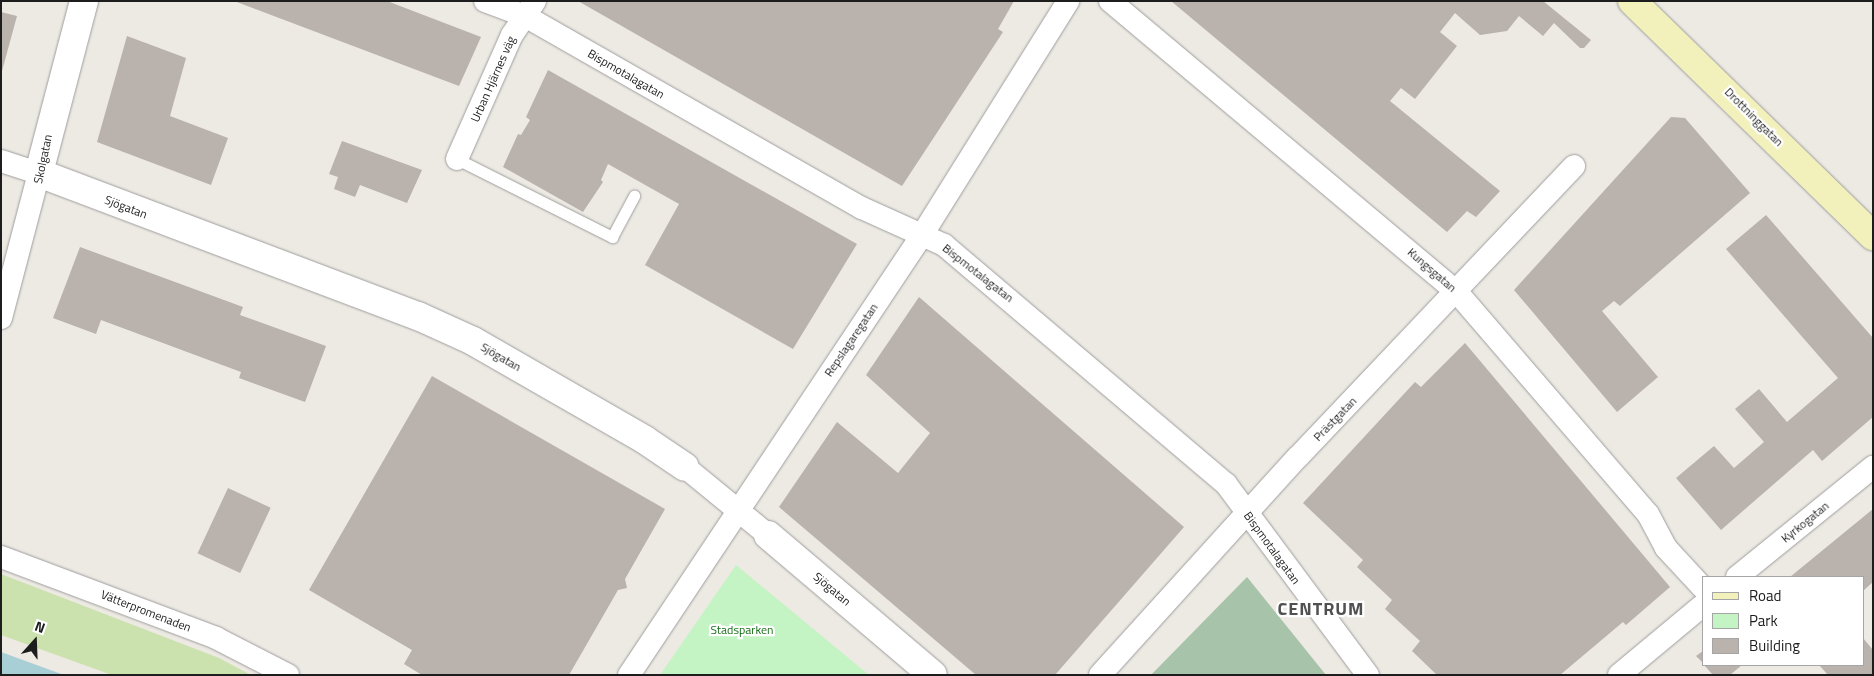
<!DOCTYPE html>
<meta charset="utf-8">
<style>
body{margin:0}
#map{position:relative;width:1874px;height:676px;overflow:hidden;background:#ede9e3;font-family:"Titillium Web",sans-serif}
div>[style]{position:absolute}
[style*='--x']{left:calc(var(--x)*1px);top:calc(var(--y)*1px);width:calc(var(--w)*1px);rotate:calc(var(--a)*1deg)}
.grass>*{inset:0;background:#cbe2ae}
.cemetery>*{inset:0;background:#a7c3a9}
.park>*{inset:0;background:#c4f3c4}
.water>*{inset:0;background:#a8cfd6}
.building>*{inset:0;background:#bab2ad;transform-origin:0 0}
.roads{filter:drop-shadow(0 0 1px #9e9e9e) drop-shadow(0 0 1px #9e9e9e)}
.service>*{height:11px;margin:-5.5px;padding:0 5.5px;transform-origin:5.5px;border-radius:5.5px;background:#fff}
.minor>*{height:22px;margin:-11px;padding:0 11px;transform-origin:11px;border-radius:11px;background:#fff}
.tertiary>*{height:28px;margin:-14px;padding:0 14px;transform-origin:14px;border-radius:14px;background:#fff}
.secondary>*{height:28px;margin:-14px;padding:0 14px;transform-origin:14px;border-radius:14px;background:#f2f1bc}
span{translate:-50% -50%;white-space:nowrap;text-align:center;line-height:1.15;-webkit-text-stroke:4.5px #fff;paint-order:stroke}
.street-label{font-size:12px;color:#1d1d1d}
.park-label{font-size:12px;color:#176e18}
.district-label{font-size:18px;color:#505050;font-weight:700;letter-spacing:1px}
.frame{position:absolute;inset:0;border:2px solid #1d1d1d;pointer-events:none}
.legend{position:absolute;left:1702px;top:576px;width:162px;height:90px;box-sizing:border-box;background:#fff;border:1px solid #a5a5a5;margin:0;padding:6px 9px;list-style:none;font-size:15px;color:#1d1d1d}
.legend li{display:flex;align-items:center;gap:10px;height:25px}
.legend b{width:25px;border:1px solid #a5a5a5}
.north{position:absolute;left:10px;top:616px;width:50px;height:50px;-webkit-text-stroke:4px #fff;paint-order:stroke;rotate:20deg;font-size:14px;font-weight:700;line-height:20px;text-align:center;color:#1d1d1d}
.north::after{content:'';display:block;margin:auto;width:18px;height:22px;background:#1d1d1d;clip-path:polygon(50% 0,100% 100%,50% 72%,0 100%)}
</style>
<div id="map">
<div class="grass">
<i style="clip-path:polygon(1px 574px,219px 658px,251px 675px,112px 675px,1px 635px)"></i>
</div>
<div class="cemetery">
<i style="clip-path:polygon(1247px 577px,1326px 675px,1151px 675px)"></i>
</div>
<div class="park">
<i style="clip-path:polygon(736px 565px,869px 675px,660px 675px)"></i>
</div>
<div class="water">
<i style="clip-path:polygon(1px 652px,64px 675px,1px 675px)"></i>
</div>
<div class="building">
<i style="clip-path:polygon(234px 1px,387px 1px,481px 37px,459px 86px)"></i>
<i style="clip-path:polygon(578px 1px,1014px 1px,998px 29px,1003px 32px,902px 186px)"></i>
<i style="clip-path:polygon(1171px 1px,1543px 1px,1591px 40px,1584px 48px,1580px 48px,1554px 23px,1543px 36px,1519px 16px,1507px 31px,1480px 35px,1455px 13px,1440px 32px,1457px 46px,1415px 99px,1401px 88px,1390px 101px,1500px 191px,1476px 217px,1467px 211px,1447px 232px)"></i>
<i style="clip-path:polygon(1px 12px,17px 16px,2px 71px,1px 71px)"></i>
<i style="clip-path:polygon(127px 36px,186px 58px,170px 116px,228px 138px,211px 185px,97px 142px)"></i>
<i style="clip-path:polygon(548px 70px,857px 244px,793px 349px,645px 265px,679px 204px,608px 164px,601px 180px,603px 182px,583px 212px,503px 167px,518px 134px,521px 135px,530px 120px,526px 117px)"></i>
<i style="clip-path:polygon(1671px 117px,1685px 118px,1750px 193px,1620px 306px,1614px 301px,1602px 311px,1658px 377px,1617px 412px,1514px 290px)"></i>
<i style="clip-path:polygon(342px 141px,422px 170px,407px 203px,360px 185px,355px 197px,334px 189px,338px 177px,329px 174px)"></i>
<i style="clip-path:polygon(1766px 215px,1873px 338px,1873px 417px,1822px 461px,1813px 450px,1721px 530px,1676px 478px,1714px 446px,1734px 468px,1764px 442px,1735px 409px,1759px 389px,1787px 422px,1838px 378px,1726px 249px)"></i>
<i style="clip-path:polygon(80px 247px,243px 307px,240px 315px,326px 346px,305px 402px,239px 378px,241px 372px,101px 320px,96px 334px,53px 318px)"></i>
<i style="clip-path:polygon(919px 297px,1184px 527px,1055px 675px,976px 675px,779px 507px,837px 422px,898px 473px,930px 433px,866px 375px)"></i>
<i style="clip-path:polygon(1465px 343px,1670px 587px,1626px 625px,1623px 622px,1560px 675px,1437px 675px,1412px 651px,1420px 641px,1385px 609px,1392px 600px,1357px 567px,1363px 560px,1303px 503px,1415px 382px,1421px 387px)"></i>
<i style="clip-path:polygon(432px 376px,665px 509px,625px 579px,627px 588px,618px 590px,569px 675px,422px 675px,404px 664px,412px 650px,309px 590px)"></i>
<i style="left:228px;top:488px;width:47px;height:72px;rotate:25deg"></i>
<i style="clip-path:polygon(1873px 509px,1873px 582px,1863px 591px,1863px 577px,1790px 577px)"></i>
<i style="clip-path:polygon(1863px 638px,1873px 650px,1873px 675px,1828px 675px,1819px 665px,1863px 665px)"></i>
<i style="clip-path:polygon(1703px 651px,1703px 663px,1696px 656px)"></i>
<i style="clip-path:polygon(1704px 665px,1742px 665px,1730px 675px,1713px 675px)"></i>
</div>
<div class="roads">
<div class="service">
<i style="--x:457;--y:159;--w:174;--a:26.7"></i>
<i style="--x:612;--y:237;--w:47;--a:-61.8"></i>
</div>
<div class="minor">
<i style="--x:485;--y:1;--w:43;--a:20.6"></i>
<i style="--x:525;--y:16;--w:388;--a:29.7"></i>
<i style="--x:862;--y:208;--w:90;--a:24.3"></i>
<i style="--x:944;--y:245;--w:370;--a:40.3"></i>
<i style="--x:1226;--y:484;--w:238;--a:53.4"></i>
<i style="--x:1110;--y:1;--w:451;--a:40"></i>
<i style="--x:1456;--y:291;--w:294;--a:49.3"></i>
<i style="--x:1648;--y:514;--w:38;--a:62"></i>
<i style="--x:1666;--y:548;--w:54;--a:47.2"></i>
<i style="--x:457;--y:159;--w:136;--a:-66.1"></i>
<i style="--x:512;--y:35;--w:41;--a:-55.9"></i>
<i style="--x:1;--y:161;--w:40;--a:18"></i>
<i style="--x:39;--y:173;--w:150;--a:104.7"></i>
<i style="--x:685;--y:467;--w:107;--a:39.3"></i>
<i style="--x:1;--y:557;--w:230;--a:20.6"></i>
<i style="--x:216;--y:638;--w:81;--a:27.2"></i>
<i style="--x:1737;--y:577;--w:175;--a:-39"></i>
<i style="--x:629;--y:675;--w:529;--a:-56.34"></i>
<i style="--x:922;--y:235;--w:276;--a:-58"></i>
<i style="--x:1100;--y:675;--w:294;--a:-47.8"></i>
<i style="--x:1298;--y:457;--w:401;--a:-46.5"></i>
<i style="--x:1619;--y:675;--w:109;--a:-39.8"></i>
</div>
<div class="tertiary">
<i style="--x:84;--y:1;--w:178;--a:104.7"></i>
<i style="--x:39;--y:173;--w:405;--a:20.7"></i>
<i style="--x:418;--y:316;--w:60;--a:24.4"></i>
<i style="--x:473;--y:341;--w:198;--a:29.9"></i>
<i style="--x:645;--y:440;--w:48;--a:34"></i>
<i style="--x:768;--y:535;--w:216;--a:40.3"></i>
</div>
<div class="secondary">
<i style="--x:1632;--y:1;--w:337;--a:44.3"></i>
</div>
</div>
<div class="street-label">
<span style="left:626px;top:74px;rotate:30deg">Bispmotalagatan</span>
<span style="left:493px;top:79px;rotate:-66deg">Urban Hjärnes väg</span>
<span style="left:1754px;top:117px;rotate:45deg">Drottninggatan</span>
<span style="left:43px;top:159px;rotate:-78deg">Skolgatan</span>
<span style="left:126px;top:207px;rotate:21deg">Sjögatan</span>
<span style="left:1432px;top:270px;rotate:41deg">Kungsgatan</span>
<span style="left:978px;top:273px;rotate:38deg">Bispmotalagatan</span>
<span style="left:851px;top:340px;rotate:-56deg">Repslagaregatan</span>
<span style="left:501px;top:357px;rotate:30deg">Sjögatan</span>
<span style="left:1335px;top:419px;rotate:-46deg">Prästgatan</span>
<span style="left:1805px;top:522px;rotate:-39deg">Kyrkogatan</span>
<span style="left:1272px;top:548px;rotate:54deg">Bispmotalagatan</span>
<span style="left:832px;top:589px;rotate:40deg">Sjögatan</span>
<span style="left:146px;top:611px;rotate:21deg">Vätterpromenaden</span>
</div>
<div class="park-label">
<span style="left:742px;top:630px">Stadsparken</span>
</div>
<div class="district-label">
<span style="left:1321px;top:609px">CENTRUM</span>
</div>
<div class="frame"></div>
<ul class="legend">
<li><b style="height:6px;background:#f2f1bc"></b>Road</li>
<li><b style="height:14px;background:#c4f3c4"></b>Park</li>
<li><b style="height:14px;background:#bab2ad"></b>Building</li>
</ul>
<div class="north">N</div>
</div>
